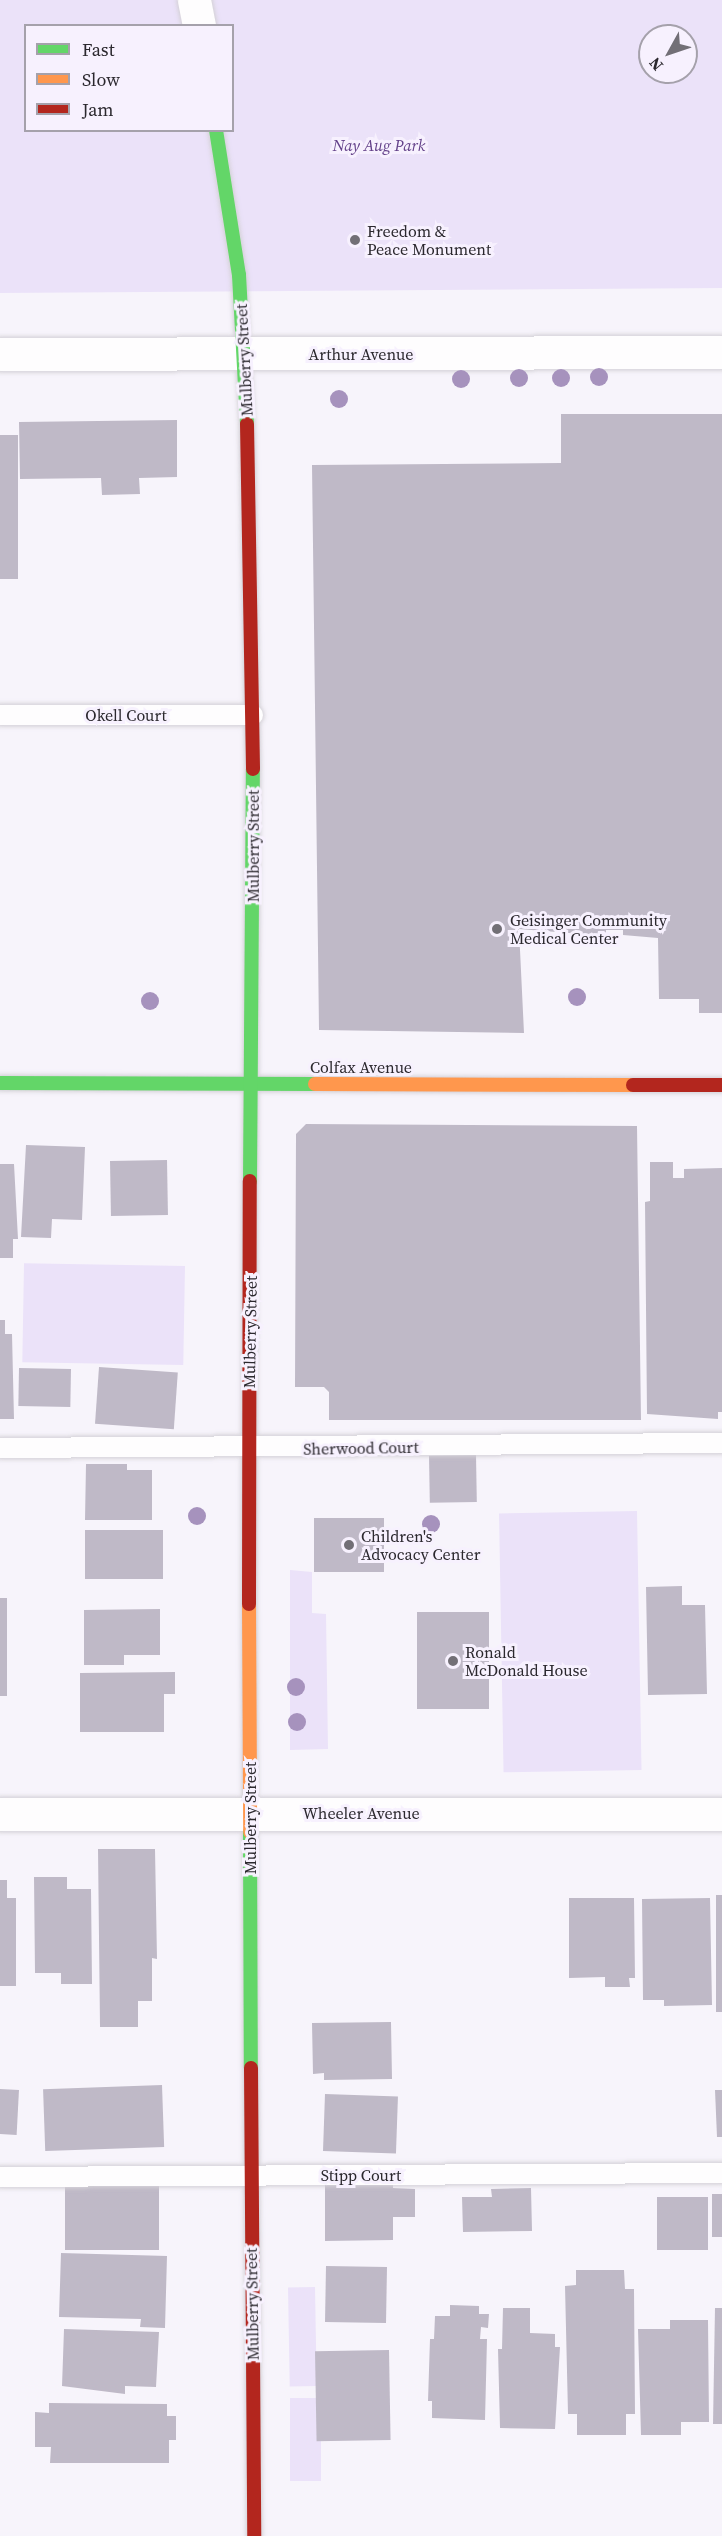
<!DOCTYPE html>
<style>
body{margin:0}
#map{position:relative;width:722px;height:2536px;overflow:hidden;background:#f7f4fb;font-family:"Source Serif 4",serif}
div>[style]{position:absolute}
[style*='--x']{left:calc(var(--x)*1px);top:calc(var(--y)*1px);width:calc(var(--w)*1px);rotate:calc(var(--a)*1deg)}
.green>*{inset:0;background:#ebe2f9;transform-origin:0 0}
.building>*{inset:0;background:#bfb9c7;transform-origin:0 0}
.roads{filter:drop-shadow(0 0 2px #d4d1d7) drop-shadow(0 0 2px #d4d1d7)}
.lane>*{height:20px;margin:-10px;padding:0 10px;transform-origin:10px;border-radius:10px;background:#fefdfe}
.street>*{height:33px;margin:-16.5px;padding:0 16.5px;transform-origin:16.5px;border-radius:16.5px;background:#fefdfe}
.fast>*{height:14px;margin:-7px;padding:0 7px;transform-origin:7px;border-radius:7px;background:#63d668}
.slow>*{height:14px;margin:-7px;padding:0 7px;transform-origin:7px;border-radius:7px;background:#ff974d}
.jam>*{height:14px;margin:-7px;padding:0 7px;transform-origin:7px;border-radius:7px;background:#b3261e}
.trees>*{width:18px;height:18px;margin:-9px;border-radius:50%;background:#a692bd}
.dots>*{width:16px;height:16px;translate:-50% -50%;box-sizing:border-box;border:3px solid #f7f1fe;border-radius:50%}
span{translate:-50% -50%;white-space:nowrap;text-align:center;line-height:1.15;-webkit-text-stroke:6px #f7f1fe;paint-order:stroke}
.park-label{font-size:16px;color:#64428a;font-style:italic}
.poi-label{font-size:16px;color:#2b282e}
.left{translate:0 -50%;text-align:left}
.street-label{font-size:16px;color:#2b282e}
.legend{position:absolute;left:24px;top:24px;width:210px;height:108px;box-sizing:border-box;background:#f7f1fe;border:2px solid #a5a1ab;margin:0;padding:8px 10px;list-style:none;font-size:18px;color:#2b282e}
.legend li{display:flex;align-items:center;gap:12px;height:30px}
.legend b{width:30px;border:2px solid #a5a1ab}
.north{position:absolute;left:638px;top:24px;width:60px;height:60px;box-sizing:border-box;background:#f7f1fe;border:2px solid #a5a1ab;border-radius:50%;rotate:230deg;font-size:16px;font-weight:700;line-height:24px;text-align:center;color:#2b282e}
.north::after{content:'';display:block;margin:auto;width:21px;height:27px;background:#726f76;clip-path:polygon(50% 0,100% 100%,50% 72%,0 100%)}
</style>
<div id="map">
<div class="green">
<i style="clip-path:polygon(evenodd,0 0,722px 0,722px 288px,0 293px,0 0,26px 26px,232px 26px,232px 130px,26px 130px,26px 26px,0 0,650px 36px,686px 36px,686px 72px,650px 72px,650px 36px)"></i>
<i style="left:185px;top:1266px;width:99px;height:161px;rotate:91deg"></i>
<i style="left:637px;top:1511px;width:259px;height:138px;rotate:89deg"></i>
<i style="clip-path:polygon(290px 1570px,312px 1572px,312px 1613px,326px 1614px,328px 1749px,290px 1750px)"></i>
<i style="left:315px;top:2287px;width:99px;height:27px;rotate:89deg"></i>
<i style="left:290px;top:2398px;width:31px;height:83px"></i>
</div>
<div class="building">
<i style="clip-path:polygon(561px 414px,722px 414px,722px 1013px,699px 1013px,699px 999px,659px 999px,658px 938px,623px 935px,623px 930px,606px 930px,606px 936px,519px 929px,524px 1033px,319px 1030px,312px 465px,561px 463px)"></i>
<i style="clip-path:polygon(177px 420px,177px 477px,139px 478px,140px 494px,102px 495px,101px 478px,20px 479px,19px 422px)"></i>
<i style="left:18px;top:435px;width:144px;height:18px;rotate:90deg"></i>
<i style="clip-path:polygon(306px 1124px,637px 1126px,641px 1420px,329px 1420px,329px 1392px,324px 1387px,295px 1387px,296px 1134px)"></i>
<i style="clip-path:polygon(26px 1145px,85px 1147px,82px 1220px,52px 1219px,51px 1238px,21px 1237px)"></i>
<i style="left:167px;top:1160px;width:55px;height:57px;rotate:89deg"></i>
<i style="clip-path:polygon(650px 1162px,673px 1162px,673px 1178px,684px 1178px,684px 1169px,722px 1168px,722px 1412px,718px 1412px,718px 1419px,647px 1414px,645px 1202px,650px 1201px)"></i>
<i style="clip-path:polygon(0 1164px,14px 1164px,18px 1239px,13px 1239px,13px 1258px,0 1258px)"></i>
<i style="clip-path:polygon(0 1320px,5px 1320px,5px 1334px,12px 1334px,14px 1419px,0 1419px)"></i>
<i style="left:99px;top:1367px;width:79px;height:57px;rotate:4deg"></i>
<i style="left:19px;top:1368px;width:52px;height:38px;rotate:1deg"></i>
<i style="left:476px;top:1455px;width:47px;height:47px;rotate:89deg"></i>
<i style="clip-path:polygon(86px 1464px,127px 1464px,127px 1470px,152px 1470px,152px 1520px,85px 1520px)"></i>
<i style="left:314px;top:1518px;width:70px;height:54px"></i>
<i style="left:163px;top:1530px;width:49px;height:78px;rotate:90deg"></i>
<i style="clip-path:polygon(682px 1586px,682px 1605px,705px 1605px,707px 1694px,648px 1695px,646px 1587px)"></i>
<i style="left:0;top:1598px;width:7px;height:98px"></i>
<i style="clip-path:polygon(160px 1609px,160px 1655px,124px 1655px,124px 1665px,84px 1665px,84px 1610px)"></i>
<i style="left:417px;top:1612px;width:72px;height:97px"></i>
<i style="clip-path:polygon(175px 1672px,175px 1694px,164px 1694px,164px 1732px,80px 1732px,80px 1673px)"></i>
<i style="clip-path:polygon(98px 1849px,155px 1849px,157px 1959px,152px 1958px,152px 2001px,138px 2001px,138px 2027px,100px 2027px)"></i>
<i style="clip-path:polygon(34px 1877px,67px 1877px,67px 1889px,91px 1889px,92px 1984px,61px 1984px,61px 1973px,35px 1973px)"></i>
<i style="clip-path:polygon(0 1880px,7px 1880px,7px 1898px,16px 1898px,16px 1986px,0 1986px)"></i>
<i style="left:716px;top:1895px;width:6px;height:117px"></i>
<i style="clip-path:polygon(569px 1898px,634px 1898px,635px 1978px,629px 1978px,630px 1987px,605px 1987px,605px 1977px,569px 1978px)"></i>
<i style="clip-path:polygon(710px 1898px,712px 2005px,664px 2006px,664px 2000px,643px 2000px,642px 1899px)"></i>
<i style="clip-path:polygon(391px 2022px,392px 2079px,324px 2080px,324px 2073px,313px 2074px,312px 2023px)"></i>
<i style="left:162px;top:2085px;width:62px;height:119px;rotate:88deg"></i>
<i style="left:0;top:2089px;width:19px;height:45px;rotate:3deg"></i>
<i style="clip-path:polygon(715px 2090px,722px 2090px,722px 2137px,717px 2137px)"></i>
<i style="left:325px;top:2094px;width:73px;height:57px;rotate:2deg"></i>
<i style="left:65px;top:2180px;width:94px;height:70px"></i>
<i style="clip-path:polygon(393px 2180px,393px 2188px,415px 2189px,415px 2217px,393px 2217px,393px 2240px,325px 2241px,325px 2181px)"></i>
<i style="clip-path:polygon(531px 2188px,532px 2231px,463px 2232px,462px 2197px,492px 2197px,491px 2189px)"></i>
<i style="left:712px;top:2194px;width:10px;height:43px"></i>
<i style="left:657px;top:2197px;width:51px;height:53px"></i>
<i style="clip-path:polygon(61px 2253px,167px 2256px,165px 2328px,140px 2327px,141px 2319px,59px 2317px)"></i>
<i style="left:326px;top:2266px;width:61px;height:56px;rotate:1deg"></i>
<i style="clip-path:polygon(576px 2270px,624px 2270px,625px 2289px,634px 2289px,635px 2414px,626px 2414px,626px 2435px,577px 2435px,577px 2414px,568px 2414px,565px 2286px,576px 2285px)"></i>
<i style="clip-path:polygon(450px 2305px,479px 2306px,479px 2314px,489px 2314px,488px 2328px,481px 2327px,480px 2339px,487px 2339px,485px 2420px,432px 2418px,432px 2401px,428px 2401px,430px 2339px,434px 2339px,435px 2316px,450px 2316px)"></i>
<i style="clip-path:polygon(503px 2308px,530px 2308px,530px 2333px,555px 2334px,555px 2347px,560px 2347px,555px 2429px,500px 2428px,498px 2349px,502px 2349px)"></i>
<i style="clip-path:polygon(715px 2308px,722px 2308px,722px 2424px,713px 2424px)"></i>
<i style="clip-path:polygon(670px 2320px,708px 2320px,709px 2422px,681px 2422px,681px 2435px,641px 2435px,638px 2329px,670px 2329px)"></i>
<i style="clip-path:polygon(64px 2329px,159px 2332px,156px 2387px,125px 2386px,125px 2394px,62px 2386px)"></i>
<i style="left:389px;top:2350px;width:90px;height:74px;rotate:89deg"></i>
<i style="clip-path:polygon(49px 2403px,167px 2404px,167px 2416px,176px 2416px,176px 2440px,169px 2440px,169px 2463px,50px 2463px,51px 2447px,35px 2447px,35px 2412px,49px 2413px)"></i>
</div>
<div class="roads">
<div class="lane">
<i style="--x:0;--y:715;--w:253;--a:0"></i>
<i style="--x:0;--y:1448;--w:722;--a:-0.4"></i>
<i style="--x:0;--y:2177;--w:722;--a:-0.32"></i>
</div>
<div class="street">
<i style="--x:194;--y:0;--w:26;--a:79"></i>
<i style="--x:0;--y:354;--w:722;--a:-0.16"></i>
<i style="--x:0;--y:1814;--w:722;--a:0"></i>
</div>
<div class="fast">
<i style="--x:216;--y:130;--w:147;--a:81"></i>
<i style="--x:239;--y:275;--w:149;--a:86.9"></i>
<i style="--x:0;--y:1083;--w:315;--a:0.2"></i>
<i style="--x:250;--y:1181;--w:412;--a:-89.6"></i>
<i style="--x:250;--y:1832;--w:236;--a:89.8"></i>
</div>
<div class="slow">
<i style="--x:315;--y:1084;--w:318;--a:0.2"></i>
<i style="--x:249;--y:1604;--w:228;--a:89.7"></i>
</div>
<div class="jam">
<i style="--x:247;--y:424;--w:345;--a:89"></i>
<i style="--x:633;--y:1085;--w:89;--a:0"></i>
<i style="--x:249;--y:1604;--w:423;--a:-89.9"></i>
<i style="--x:251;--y:2068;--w:468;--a:89.6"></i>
</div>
</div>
<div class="trees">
<i style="left:599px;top:377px"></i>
<i style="left:519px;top:378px"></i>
<i style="left:561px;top:378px"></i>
<i style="left:461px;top:379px"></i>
<i style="left:339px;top:399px"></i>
<i style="left:577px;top:997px"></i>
<i style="left:150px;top:1001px"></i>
<i style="left:197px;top:1516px"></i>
<i style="left:431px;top:1524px"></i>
<i style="left:296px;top:1687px"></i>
<i style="left:297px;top:1722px"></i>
</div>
<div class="dots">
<i style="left:355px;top:240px;background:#726f76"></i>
<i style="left:497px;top:929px;background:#726f76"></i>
<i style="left:349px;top:1545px;background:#726f76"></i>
<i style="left:453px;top:1661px;background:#726f76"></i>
</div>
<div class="park-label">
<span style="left:379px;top:145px">Nay Aug Park</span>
</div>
<div class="poi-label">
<span class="left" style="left:367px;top:240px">Freedom &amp;<br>Peace Monument</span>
<span class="left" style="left:510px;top:929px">Geisinger Community<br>Medical Center</span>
<span class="left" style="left:361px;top:1545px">Children's<br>Advocacy Center</span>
<span class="left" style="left:465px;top:1661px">Ronald<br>McDonald House</span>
</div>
<div class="street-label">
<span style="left:361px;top:354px">Arthur Avenue</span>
<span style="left:244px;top:360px;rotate:-93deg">Mulberry Street</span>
<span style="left:126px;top:715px">Okell Court</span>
<span style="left:253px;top:846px;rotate:-90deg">Mulberry Street</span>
<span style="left:361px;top:1067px">Colfax Avenue</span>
<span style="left:250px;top:1332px;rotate:-89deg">Mulberry Street</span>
<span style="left:361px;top:1448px;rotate:-1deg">Sherwood Court</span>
<span style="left:361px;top:1813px">Wheeler Avenue</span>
<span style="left:250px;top:1818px;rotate:-90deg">Mulberry Street</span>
<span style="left:361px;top:2175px">Stipp Court</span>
<span style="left:252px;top:2304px;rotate:-91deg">Mulberry Street</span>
</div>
<ul class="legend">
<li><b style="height:8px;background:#63d668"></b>Fast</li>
<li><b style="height:8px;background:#ff974d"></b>Slow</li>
<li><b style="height:8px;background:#b3261e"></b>Jam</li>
</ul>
<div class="north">N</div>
</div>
